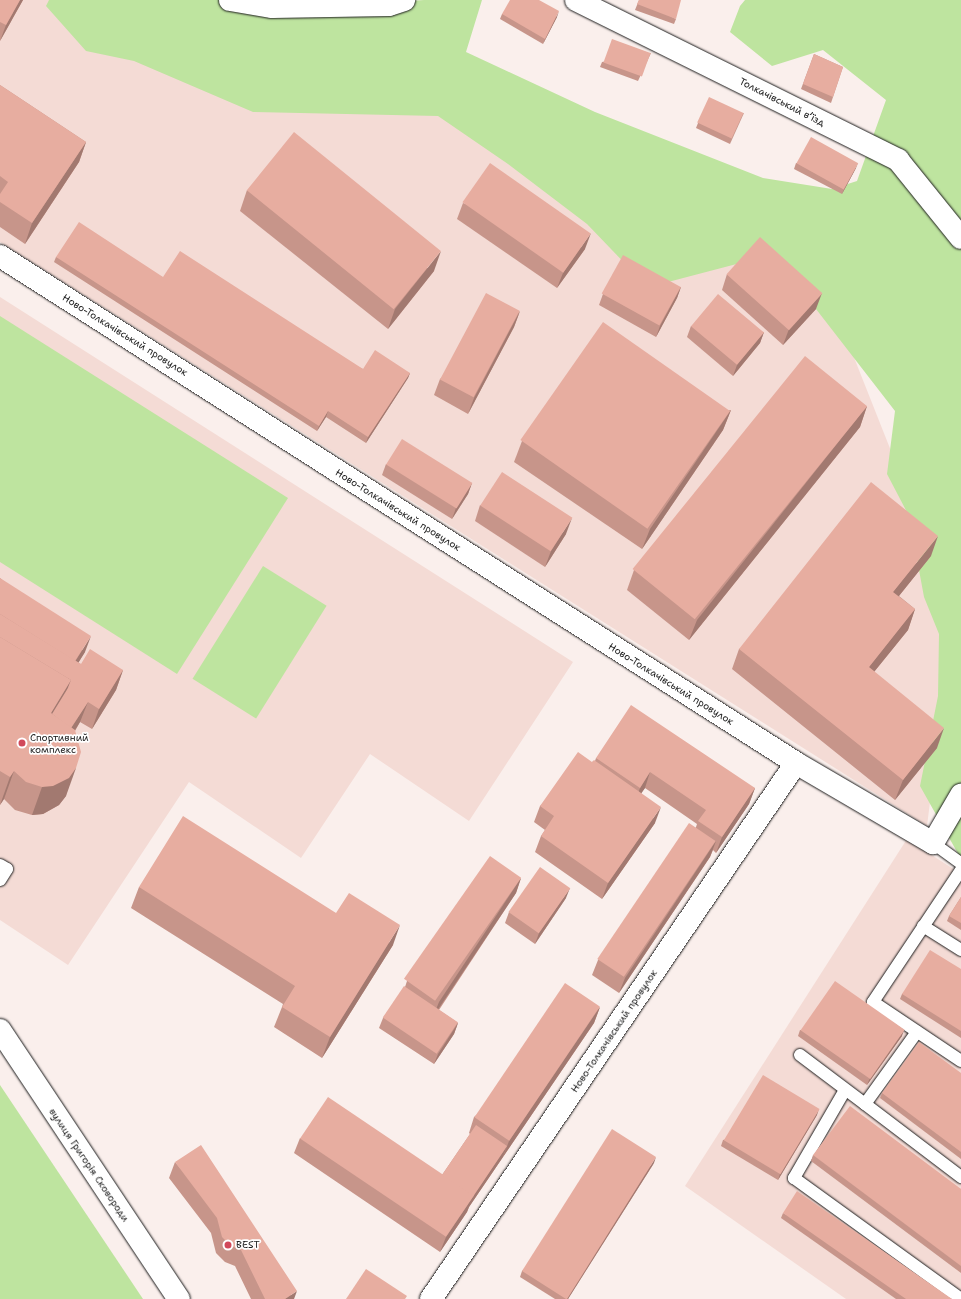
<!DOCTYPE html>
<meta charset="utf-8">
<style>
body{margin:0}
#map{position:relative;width:961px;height:1299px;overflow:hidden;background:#faefec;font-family:"Shantell Sans",sans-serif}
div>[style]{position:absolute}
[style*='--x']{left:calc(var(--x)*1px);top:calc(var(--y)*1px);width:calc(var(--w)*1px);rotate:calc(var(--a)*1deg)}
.built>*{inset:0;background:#f4dbd5}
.green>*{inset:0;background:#bee49f;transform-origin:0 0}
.roads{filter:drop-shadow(0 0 1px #1c1c1c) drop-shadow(0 0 1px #1c1c1c)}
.lane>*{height:12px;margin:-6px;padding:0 6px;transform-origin:6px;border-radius:6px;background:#fff}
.street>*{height:22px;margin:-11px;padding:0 11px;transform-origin:11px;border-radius:11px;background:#fff}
.secondary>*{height:22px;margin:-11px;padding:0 11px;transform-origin:11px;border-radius:11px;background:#fff}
.wall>*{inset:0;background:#c7958a}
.shaded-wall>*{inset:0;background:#a27970}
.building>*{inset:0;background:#e7ada0;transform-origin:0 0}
.dots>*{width:11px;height:11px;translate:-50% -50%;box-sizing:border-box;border:2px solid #fff;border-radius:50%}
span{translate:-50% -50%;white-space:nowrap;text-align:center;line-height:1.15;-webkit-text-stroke:3.5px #fff;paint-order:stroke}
.street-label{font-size:10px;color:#1c1c1c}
.poi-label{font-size:10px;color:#1c1c1c}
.left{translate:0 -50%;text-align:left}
</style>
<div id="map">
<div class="built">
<i style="clip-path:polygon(0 0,118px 0,445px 79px,815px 259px,954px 610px,927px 826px,0 242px)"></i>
<i style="clip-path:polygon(0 297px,573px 662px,469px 821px,370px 754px,301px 858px,189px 782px,68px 965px,0 920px)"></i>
<i style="clip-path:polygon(907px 839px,961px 874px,961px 1299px,846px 1299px,685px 1186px)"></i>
</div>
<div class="green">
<i style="clip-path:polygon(49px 0,330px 0,336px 6px,424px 0,482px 0,466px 52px,595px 112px,763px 178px,832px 189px,857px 181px,886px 100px,823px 50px,772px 66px,730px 32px,740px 6px,745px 0,961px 0,961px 859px,920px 786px,938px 696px,939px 634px,924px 597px,909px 516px,887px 474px,895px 411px,816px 309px,782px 258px,748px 261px,668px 282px,635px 274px,587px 224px,508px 164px,438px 116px,253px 112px,134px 61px,86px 51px,46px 6px)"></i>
<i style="clip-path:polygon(0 316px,288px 498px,177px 674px,0 562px)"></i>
<i style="left:263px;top:566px;width:75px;height:133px;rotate:32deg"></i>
<i style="clip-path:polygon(0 1085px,143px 1299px,0 1299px)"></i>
</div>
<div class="roads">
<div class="lane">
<i style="--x:933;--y:843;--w:34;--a:36"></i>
<i style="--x:0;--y:865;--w:8;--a:30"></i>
<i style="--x:7;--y:869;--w:13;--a:122"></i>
<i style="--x:961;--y:870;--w:159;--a:123.7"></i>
<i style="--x:873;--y:1002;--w:106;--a:33.8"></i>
<i style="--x:923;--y:926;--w:45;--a:32.3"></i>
<i style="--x:800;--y:1055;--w:81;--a:37"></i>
<i style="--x:865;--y:1104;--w:89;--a:-54.2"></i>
<i style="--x:845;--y:1090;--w:102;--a:120.1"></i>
<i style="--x:794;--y:1178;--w:206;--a:35.9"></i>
<i style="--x:865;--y:1104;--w:121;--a:37.2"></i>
</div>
<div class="street">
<i style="--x:230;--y:0;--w:43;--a:9.5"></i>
<i style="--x:272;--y:7;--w:117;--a:-1"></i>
<i style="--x:389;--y:5;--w:16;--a:-18"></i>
<i style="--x:576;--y:0;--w:360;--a:26.4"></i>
<i style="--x:898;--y:160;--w:100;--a:51.1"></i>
<i style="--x:0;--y:256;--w:944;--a:32.49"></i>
<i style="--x:796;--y:763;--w:159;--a:30.3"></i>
<i style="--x:933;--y:843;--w:56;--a:-59.7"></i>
<i style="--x:431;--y:1299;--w:648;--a:-55.75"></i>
</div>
<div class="secondary">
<i style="--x:0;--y:1030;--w:323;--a:56.4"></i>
</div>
</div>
<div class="wall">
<i style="clip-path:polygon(0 0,23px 0,0 41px)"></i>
<i style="clip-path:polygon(639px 0,676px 19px,674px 24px,635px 10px)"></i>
<i style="clip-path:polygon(502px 14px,557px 17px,543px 44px,500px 19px)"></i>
<i style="clip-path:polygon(651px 53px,638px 81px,600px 67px,602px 62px)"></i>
<i style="clip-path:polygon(814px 54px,843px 67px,831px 103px,801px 89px)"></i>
<i style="clip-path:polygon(0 85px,86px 142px,79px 162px,25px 244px,0 227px)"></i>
<i style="clip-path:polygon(744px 113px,730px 144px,696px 128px,698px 123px)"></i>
<i style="clip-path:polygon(796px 163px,856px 168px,842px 194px,794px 169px)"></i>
<i style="clip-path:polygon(247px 190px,434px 271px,388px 329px,240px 211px)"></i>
<i style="clip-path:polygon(463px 203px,585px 249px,557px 288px,457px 219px)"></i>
<i style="clip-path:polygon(56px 257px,163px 277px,363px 369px,410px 373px,408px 378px,366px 443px,326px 417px,317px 431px,54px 262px)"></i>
<i style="clip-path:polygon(727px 274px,816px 309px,783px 345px,722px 290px)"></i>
<i style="clip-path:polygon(681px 287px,677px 298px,656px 337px,599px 305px,603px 294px)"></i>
<i style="clip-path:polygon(520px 311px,514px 327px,468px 414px,434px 395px,440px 379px)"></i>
<i style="clip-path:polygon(691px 326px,764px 332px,760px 343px,733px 376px,687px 337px)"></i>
<i style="clip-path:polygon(867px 406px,860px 427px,689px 640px,627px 590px,634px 570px)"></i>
<i style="clip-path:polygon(731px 410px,723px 430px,642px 549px,514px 462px,522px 441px)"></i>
<i style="clip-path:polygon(386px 464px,472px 483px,468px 494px,452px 519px,382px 475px)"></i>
<i style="clip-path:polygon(480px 505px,566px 534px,545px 567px,475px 521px)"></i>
<i style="clip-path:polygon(931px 556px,899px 596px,915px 609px,908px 630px,874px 672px,937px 748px,895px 800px,732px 669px,739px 649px)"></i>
<i style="clip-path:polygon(0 578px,85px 652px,78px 663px,81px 664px,123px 670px,116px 690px,92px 729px,80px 722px,75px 731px,66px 796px,59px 805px,43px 814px,32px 815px,15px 810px,4px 799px,0 805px)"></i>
<i style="clip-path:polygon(596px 758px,755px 788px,749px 804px,716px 853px,713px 850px,710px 857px,619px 993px,592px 975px,598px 960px,696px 827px,697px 824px,645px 788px,641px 793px,655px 823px,602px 899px,535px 852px,541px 836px,545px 830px,534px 822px,540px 806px,592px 762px,595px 761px)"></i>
<i style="clip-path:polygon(521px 878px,516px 893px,439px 1010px,458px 1023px,454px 1034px,434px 1064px,379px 1028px,383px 1018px,405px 987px,407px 981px)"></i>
<i style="clip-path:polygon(139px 887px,336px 913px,393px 945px,322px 1058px,274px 1027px,282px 1007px,283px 1004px,131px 908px)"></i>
<i style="clip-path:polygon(961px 897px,961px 930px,947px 921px,949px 916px)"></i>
<i style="clip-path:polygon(566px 898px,535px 944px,505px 923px,509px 912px)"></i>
<i style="clip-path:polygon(961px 969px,961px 1038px,900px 999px,902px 994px)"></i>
<i style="clip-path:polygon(600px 1007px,594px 1023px,469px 1207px,467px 1212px,440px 1252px,294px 1153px,300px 1138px,442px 1175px,470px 1134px,469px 1133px,474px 1117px)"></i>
<i style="clip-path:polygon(800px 1030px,902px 1036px,867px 1085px,798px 1036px)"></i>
<i style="clip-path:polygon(961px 1073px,961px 1159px,880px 1098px,882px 1093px)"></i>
<i style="clip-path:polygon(817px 1115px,778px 1180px,721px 1146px,723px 1140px)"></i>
<i style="clip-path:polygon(813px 1155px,961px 1189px,961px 1273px,811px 1161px)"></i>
<i style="clip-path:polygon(175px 1162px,294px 1299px,251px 1299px,235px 1266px,225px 1262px,216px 1253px,211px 1233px,169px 1178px)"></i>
<i style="clip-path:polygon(654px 1163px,568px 1299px,555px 1299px,520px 1277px,522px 1271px)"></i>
<i style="clip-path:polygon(783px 1213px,952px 1299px,896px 1299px,781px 1218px)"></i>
</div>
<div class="shaded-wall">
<i style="clip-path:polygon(20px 0,23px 0,0 41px,6px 25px)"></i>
<i style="clip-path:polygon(559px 11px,557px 17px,543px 44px,545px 39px)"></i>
<i style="clip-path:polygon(86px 142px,79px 162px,25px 244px,32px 223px)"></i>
<i style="clip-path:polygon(858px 163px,856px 168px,842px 194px,844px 189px)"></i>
<i style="clip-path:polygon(591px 233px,585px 249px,557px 288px,563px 273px)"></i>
<i style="clip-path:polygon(441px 251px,434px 271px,388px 329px,395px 309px)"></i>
<i style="clip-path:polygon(681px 287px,677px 298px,656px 337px,660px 326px)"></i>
<i style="clip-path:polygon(822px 293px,816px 309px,783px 345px,789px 329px)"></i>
<i style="clip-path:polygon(520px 311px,514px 327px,468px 414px,474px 398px)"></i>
<i style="clip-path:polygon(764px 332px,760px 343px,733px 376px,737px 365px)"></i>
<i style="clip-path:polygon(410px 373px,408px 378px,366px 443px,368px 437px)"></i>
<i style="clip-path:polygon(867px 406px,860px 427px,689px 640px,697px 620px)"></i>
<i style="clip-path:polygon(731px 410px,723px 430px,642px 549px,650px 529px)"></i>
<i style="clip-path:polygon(328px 411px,326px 417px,317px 431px,319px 426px)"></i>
<i style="clip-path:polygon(472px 483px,468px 494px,452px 519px,456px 508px)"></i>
<i style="clip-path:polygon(572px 518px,566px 534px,545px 567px,551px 551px)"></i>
<i style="clip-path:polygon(938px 536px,931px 556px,886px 612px,893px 592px)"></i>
<i style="clip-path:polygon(915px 609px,908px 630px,861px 688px,869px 667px)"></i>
<i style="clip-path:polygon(91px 636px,85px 652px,67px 681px,73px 665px)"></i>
<i style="clip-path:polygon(123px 670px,116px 690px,92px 729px,99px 709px)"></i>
<i style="clip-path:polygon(71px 680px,60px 708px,52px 722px,51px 713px)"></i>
<i style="clip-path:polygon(88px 702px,80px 722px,61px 753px,68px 733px)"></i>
<i style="clip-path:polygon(944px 728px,937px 748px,895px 800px,903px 780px)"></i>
<i style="clip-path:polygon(76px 768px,66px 796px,59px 805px,43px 814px,32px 815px,42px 787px)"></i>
<i style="clip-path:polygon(14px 771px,4px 799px,0 805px,10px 777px)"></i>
<i style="clip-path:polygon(650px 772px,645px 788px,634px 804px,640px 788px)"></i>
<i style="clip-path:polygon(755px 788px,749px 804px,716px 853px,722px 837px)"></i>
<i style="clip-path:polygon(661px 807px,655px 823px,602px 899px,608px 883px)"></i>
<i style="clip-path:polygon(716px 841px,710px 857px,619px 993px,625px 978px)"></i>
<i style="clip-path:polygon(521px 878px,516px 893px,433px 1017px,439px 1002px)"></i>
<i style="clip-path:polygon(570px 888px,566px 898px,535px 944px,539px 933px)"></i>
<i style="clip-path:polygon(400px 925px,393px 945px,322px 1058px,330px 1037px)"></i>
<i style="clip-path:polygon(600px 1007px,594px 1023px,503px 1157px,509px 1141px)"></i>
<i style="clip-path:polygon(458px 1023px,454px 1034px,434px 1064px,438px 1054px)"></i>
<i style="clip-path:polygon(904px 1030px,902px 1036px,867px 1085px,869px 1080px)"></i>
<i style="clip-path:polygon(819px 1109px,817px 1115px,778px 1180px,780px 1174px)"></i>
<i style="clip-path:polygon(507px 1146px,503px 1157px,469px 1207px,467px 1212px,440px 1252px,446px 1237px)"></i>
<i style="clip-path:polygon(656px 1157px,654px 1163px,568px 1299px,567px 1299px)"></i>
<i style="clip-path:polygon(297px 1291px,294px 1299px,285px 1299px)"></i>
</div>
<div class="building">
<i style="clip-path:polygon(0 0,20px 0,6px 25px,0 22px)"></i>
<i style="clip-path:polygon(510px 0,539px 0,559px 11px,545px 39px,502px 14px)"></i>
<i style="clip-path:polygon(639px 0,681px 0,676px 19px,637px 4px)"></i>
<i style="left:612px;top:39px;width:41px;height:25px;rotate:20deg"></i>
<i style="clip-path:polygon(814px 54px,843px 67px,833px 97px,803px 84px)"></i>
<i style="clip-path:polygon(0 85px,86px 142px,32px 223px,0 202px,0 194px,8px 182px,0 176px)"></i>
<i style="left:709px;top:97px;width:38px;height:28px;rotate:25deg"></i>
<i style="left:294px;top:132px;width:189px;height:75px;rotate:39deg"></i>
<i style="left:811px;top:137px;width:54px;height:30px;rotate:29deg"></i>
<i style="left:490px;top:163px;width:123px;height:48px;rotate:35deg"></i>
<i style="clip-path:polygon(79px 222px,163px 277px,180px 251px,363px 369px,375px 350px,410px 373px,368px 437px,328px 411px,319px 426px,56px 257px)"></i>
<i style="left:760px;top:237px;width:84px;height:50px;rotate:42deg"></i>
<i style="left:623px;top:255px;width:66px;height:44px;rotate:29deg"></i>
<i style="left:486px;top:293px;width:38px;height:98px;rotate:28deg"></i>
<i style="left:718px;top:294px;width:60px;height:42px;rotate:40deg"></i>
<i style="left:603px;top:322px;width:155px;height:144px;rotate:35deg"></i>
<i style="left:805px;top:356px;width:80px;height:274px;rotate:39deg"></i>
<i style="left:402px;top:439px;width:83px;height:30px;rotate:32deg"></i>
<i style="left:502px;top:472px;width:84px;height:40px;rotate:33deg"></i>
<i style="clip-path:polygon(871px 482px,938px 536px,893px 592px,915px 609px,869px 667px,944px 728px,903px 780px,739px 649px)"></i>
<i style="clip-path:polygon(0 578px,91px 636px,75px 661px,0 614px)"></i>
<i style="clip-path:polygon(0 614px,81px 664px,90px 649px,123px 670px,99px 709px,88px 702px,71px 728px,52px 714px,68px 688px,71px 680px,0 637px)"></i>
<i style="clip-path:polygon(0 637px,71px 680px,51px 713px,75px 730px,81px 752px,76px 768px,69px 778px,53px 786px,42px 787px,26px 782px,14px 771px,10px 777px,0 771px)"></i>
<i style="clip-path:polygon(631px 705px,755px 788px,722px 837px,698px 821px,706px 810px,650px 772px,640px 788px,596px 758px)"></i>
<i style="clip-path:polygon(578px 752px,592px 762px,594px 760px,661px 807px,608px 883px,541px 836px,554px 816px,540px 806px)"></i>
<i style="clip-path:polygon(183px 816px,336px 913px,349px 893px,400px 925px,330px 1037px,282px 1007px,295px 986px,139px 887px)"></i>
<i style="left:689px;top:823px;width:32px;height:164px;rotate:34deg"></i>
<i style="left:490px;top:856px;width:38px;height:150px;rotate:35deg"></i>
<i style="left:540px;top:867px;width:37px;height:55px;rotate:35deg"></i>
<i style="clip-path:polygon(961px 897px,961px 923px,949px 916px)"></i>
<i style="clip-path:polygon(930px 950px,961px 969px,961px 1031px,902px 994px)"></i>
<i style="left:835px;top:981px;width:85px;height:60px;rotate:35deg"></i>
<i style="left:565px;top:983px;width:42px;height:162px;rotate:34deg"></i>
<i style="left:404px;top:986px;width:65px;height:38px;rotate:34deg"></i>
<i style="clip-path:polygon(919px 1042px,961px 1073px,961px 1152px,882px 1093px)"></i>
<i style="left:763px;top:1075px;width:66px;height:76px;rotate:31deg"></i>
<i style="left:328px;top:1097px;width:176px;height:50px;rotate:34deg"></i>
<i style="clip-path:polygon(850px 1106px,961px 1189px,961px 1266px,813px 1155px)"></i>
<i style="clip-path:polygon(476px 1125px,507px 1146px,472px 1198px,473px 1196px,442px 1175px)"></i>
<i style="clip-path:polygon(612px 1129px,656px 1157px,567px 1299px,566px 1299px,522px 1271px)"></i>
<i style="clip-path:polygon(201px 1145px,297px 1291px,285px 1299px,265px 1299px,241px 1250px,231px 1246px,222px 1237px,217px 1218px,175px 1162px)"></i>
<i style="clip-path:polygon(797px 1191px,952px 1299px,906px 1299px,783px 1213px)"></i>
<i style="clip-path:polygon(366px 1269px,407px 1296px,405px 1299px,346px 1299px)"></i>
</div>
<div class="dots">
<i style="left:22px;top:743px;background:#d1495b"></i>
<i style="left:228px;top:1245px;background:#d1495b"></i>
</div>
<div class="street-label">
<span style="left:782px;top:102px;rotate:27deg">Толкачівський в’їзд</span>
<span style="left:125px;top:335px;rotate:32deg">Ново-Толкачівський провулок</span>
<span style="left:398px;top:510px;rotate:32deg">Ново-Толкачівський провулок</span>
<span style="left:671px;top:684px;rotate:32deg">Ново-Толкачівський провулок</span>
<span style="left:614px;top:1031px;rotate:-56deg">Ново-Толкачівський провулок</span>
<span style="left:89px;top:1165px;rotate:56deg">вулиця Григорія Сковороди</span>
</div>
<div class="poi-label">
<span class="left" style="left:30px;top:743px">Спортивний<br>комплекс</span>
<span class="left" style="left:236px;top:1245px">BEST</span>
</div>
</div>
